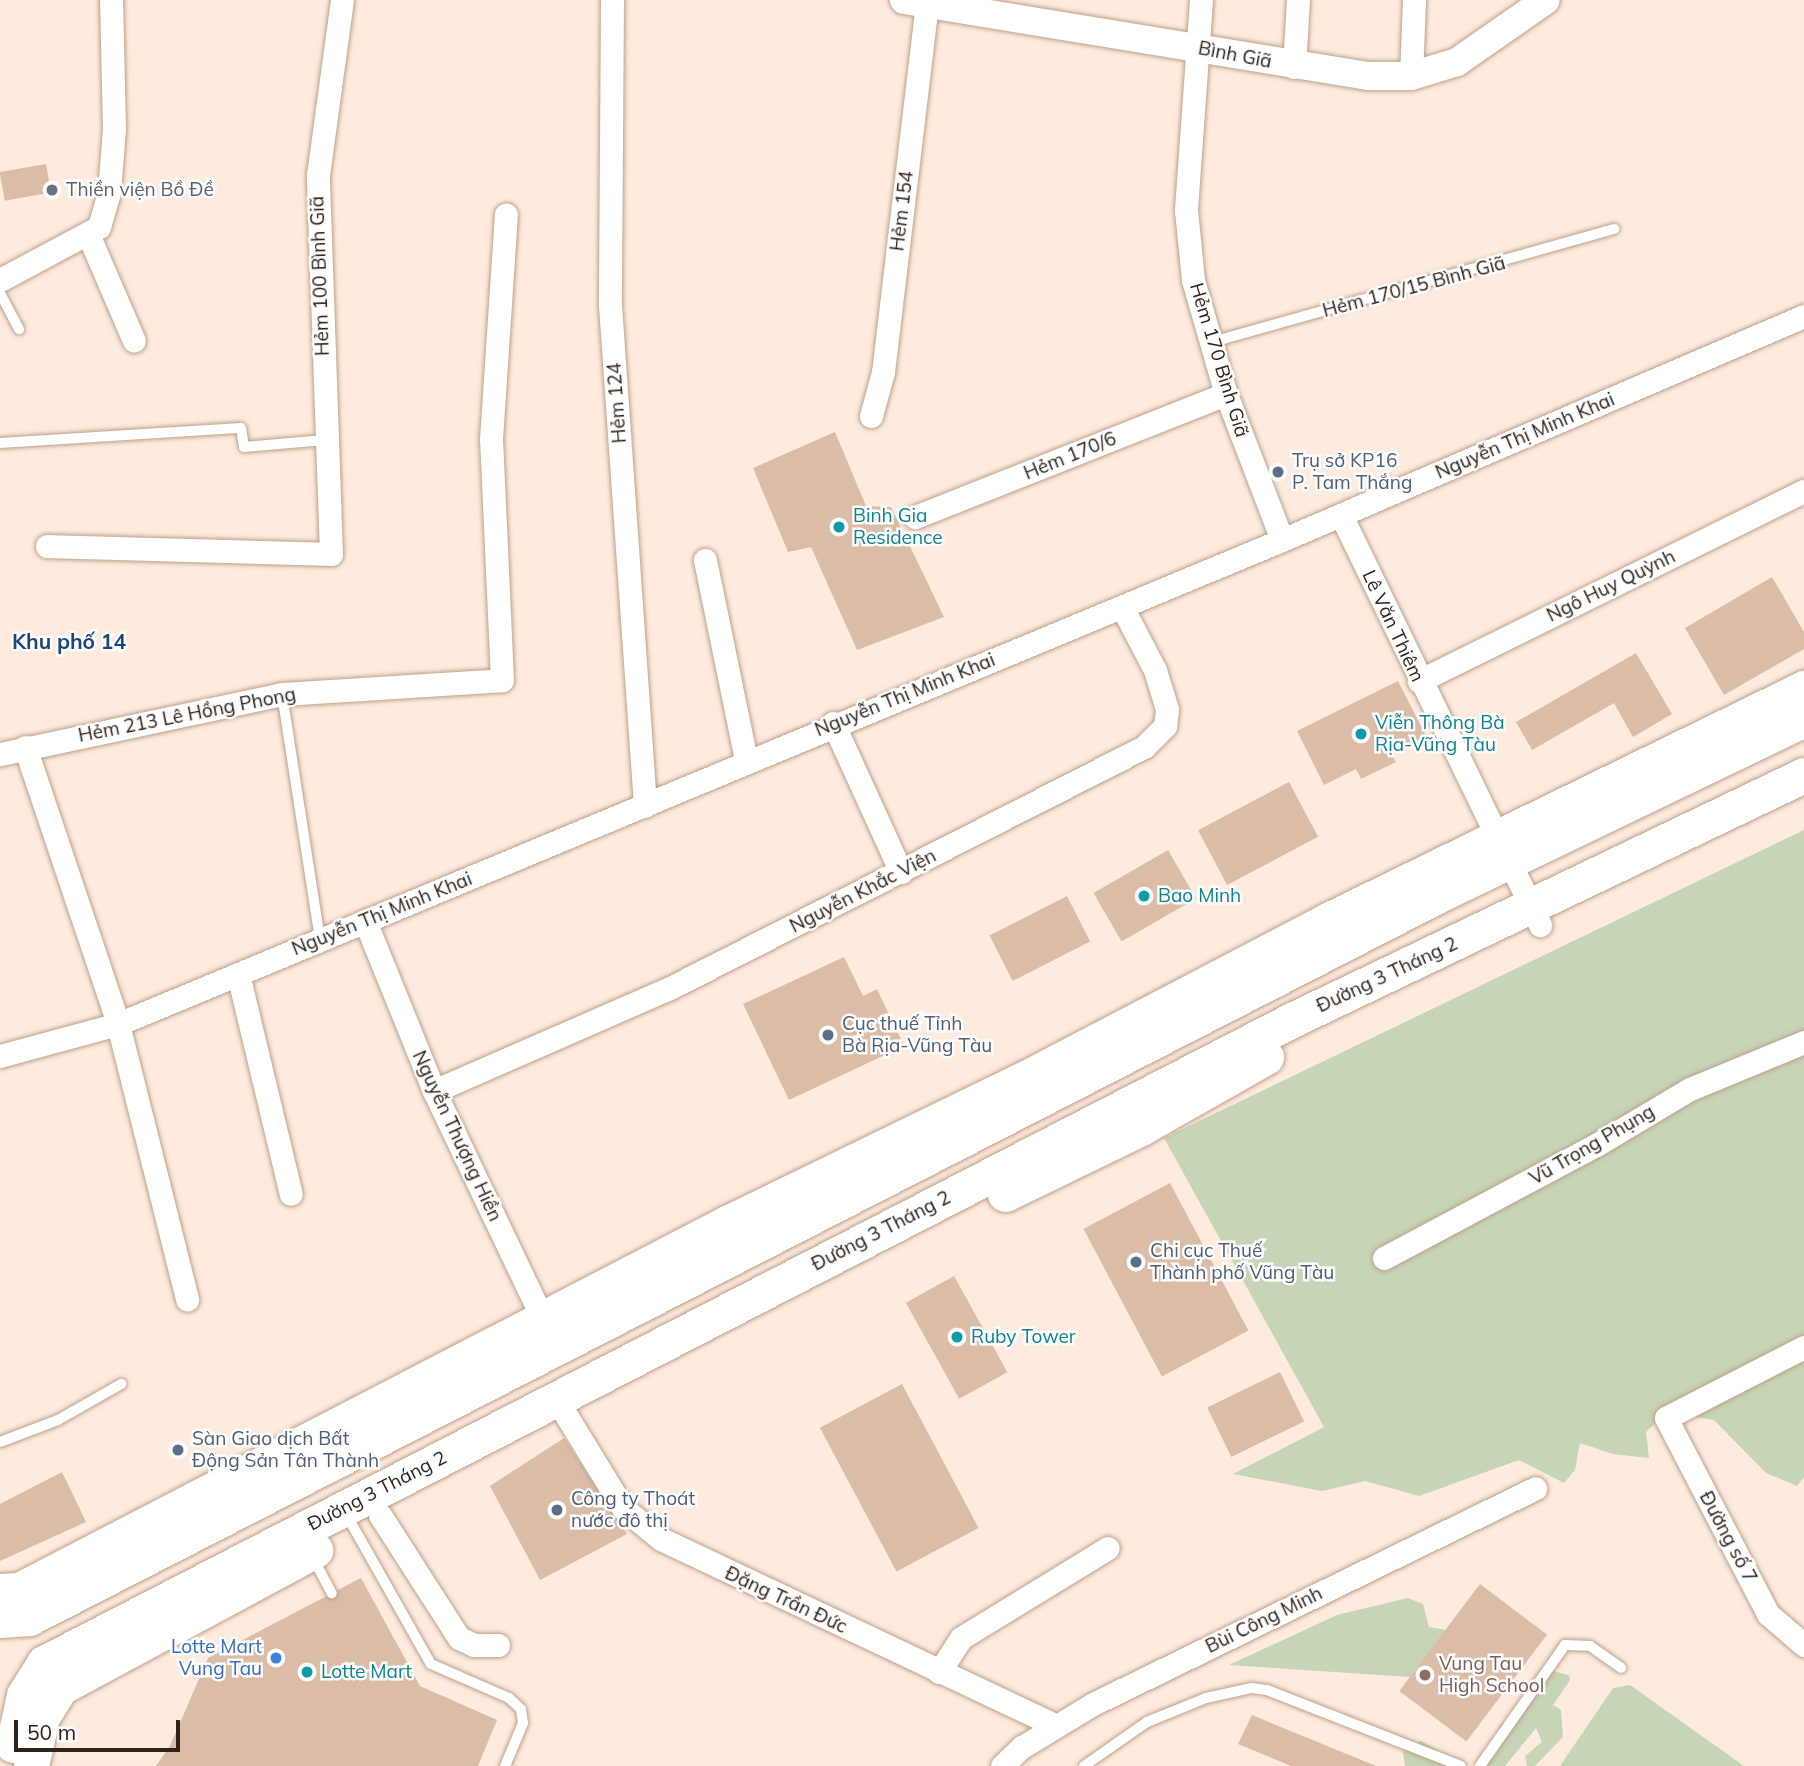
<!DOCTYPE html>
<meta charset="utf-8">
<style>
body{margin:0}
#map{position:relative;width:1804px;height:1766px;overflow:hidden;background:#feebdd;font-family:Mulish,sans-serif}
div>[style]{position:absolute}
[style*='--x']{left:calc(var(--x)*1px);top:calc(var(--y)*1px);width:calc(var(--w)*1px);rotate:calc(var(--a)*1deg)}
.green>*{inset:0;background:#c5d5b5}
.building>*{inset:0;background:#dbbca6;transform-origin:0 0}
.roads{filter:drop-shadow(0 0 2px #bea08a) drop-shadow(0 0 2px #bea08a)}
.service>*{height:10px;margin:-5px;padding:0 5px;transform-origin:5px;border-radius:5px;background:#fff}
.minor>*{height:23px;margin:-11.5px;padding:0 11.5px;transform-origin:11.5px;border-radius:11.5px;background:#fff}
.tertiary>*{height:28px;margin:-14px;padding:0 14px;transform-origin:14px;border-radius:14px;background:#fff}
.primary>*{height:35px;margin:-17.5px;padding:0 17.5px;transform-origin:17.5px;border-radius:17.5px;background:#fff}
.dots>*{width:19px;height:19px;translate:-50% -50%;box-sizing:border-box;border:4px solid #fcfcfc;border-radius:50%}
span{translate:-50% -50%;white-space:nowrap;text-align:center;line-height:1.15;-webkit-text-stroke:5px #fcfcfc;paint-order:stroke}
.street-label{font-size:19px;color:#2e2219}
.worship-label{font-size:19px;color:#5b616d}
.left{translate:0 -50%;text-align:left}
.service-label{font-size:19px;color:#4e5e75}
.culture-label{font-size:19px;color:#0d838f}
.shop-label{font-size:19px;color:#366cbe}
.right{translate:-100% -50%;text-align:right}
.education-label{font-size:19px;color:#785e54}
.neighbourhood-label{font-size:21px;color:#1d477c;font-weight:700}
.scale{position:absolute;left:14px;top:1720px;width:166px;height:32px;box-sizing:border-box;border:4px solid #2e2219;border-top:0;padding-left:9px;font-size:21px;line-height:24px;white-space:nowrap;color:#2e2219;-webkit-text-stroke:5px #fcfcfc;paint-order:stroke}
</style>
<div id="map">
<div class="green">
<i style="clip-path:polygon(1804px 830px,1804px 1477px,1797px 1486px,1766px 1473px,1714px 1420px,1690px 1416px,1659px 1419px,1646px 1432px,1649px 1458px,1613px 1454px,1580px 1443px,1575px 1470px,1564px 1483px,1519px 1460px,1419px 1496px,1365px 1481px,1322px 1491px,1233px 1474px,1324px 1427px,1164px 1138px)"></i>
<i style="clip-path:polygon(1408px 1598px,1423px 1604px,1429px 1627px,1446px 1630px,1410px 1677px,1229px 1665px,1337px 1615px)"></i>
<i style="clip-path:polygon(1548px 1670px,1569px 1675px,1570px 1680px,1553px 1705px,1561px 1710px,1563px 1737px,1535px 1766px,1527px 1766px,1525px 1756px,1542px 1742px,1536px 1728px,1505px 1766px,1481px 1766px,1501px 1741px,1499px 1727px,1542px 1691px)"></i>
<i style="clip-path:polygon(1630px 1685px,1744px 1766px,1560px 1766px,1613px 1688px)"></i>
<i style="clip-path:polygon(1421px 1741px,1435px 1749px,1450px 1766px,1405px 1766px,1403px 1752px)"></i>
</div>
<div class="building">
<i style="left:46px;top:164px;width:29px;height:47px;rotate:80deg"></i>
<i style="clip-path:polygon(835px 432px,866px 506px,891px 507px,944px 617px,857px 650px,811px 547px,788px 552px,753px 468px)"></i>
<i style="clip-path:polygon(1772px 577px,1804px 632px,1804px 649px,1724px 695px,1685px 628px)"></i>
<i style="clip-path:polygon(1636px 653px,1672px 714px,1633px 737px,1614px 703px,1532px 750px,1516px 722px)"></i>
<i style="clip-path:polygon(1398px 681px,1426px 736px,1391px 753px,1396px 762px,1361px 779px,1356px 769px,1324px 785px,1297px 731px)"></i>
<i style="left:1289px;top:782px;width:62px;height:103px;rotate:62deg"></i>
<i style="left:1168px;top:850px;width:56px;height:86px;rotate:60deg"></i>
<i style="left:1067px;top:896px;width:51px;height:87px;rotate:63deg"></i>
<i style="clip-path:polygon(844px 957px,863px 996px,877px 989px,904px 1046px,789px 1100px,743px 1004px)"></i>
<i style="left:1170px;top:1183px;width:167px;height:98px;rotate:62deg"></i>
<i style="left:954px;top:1276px;width:110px;height:55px;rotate:61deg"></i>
<i style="left:1280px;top:1372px;width:55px;height:81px;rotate:64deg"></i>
<i style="left:902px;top:1384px;width:163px;height:93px;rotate:62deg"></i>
<i style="clip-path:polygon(564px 1438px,627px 1534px,540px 1580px,490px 1486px)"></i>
<i style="clip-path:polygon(62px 1472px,86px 1522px,0 1561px,0 1504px)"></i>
<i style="clip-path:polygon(361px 1578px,420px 1686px,497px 1720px,478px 1766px,156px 1766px,170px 1746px,208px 1658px)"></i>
<i style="left:1480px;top:1584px;width:84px;height:134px;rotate:37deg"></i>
<i style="clip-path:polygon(1252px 1715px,1376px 1766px,1291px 1766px,1238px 1744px)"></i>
</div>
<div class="roads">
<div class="service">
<i style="--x:0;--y:293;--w:41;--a:62.2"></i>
<i style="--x:1212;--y:342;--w:418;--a:-15.7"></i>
<i style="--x:0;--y:443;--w:241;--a:-3.6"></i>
<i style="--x:241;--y:428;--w:19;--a:81"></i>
<i style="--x:244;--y:447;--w:81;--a:-4.9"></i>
<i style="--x:282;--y:694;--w:249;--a:81.2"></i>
<i style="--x:0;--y:1442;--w:62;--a:-20.8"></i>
<i style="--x:58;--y:1420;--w:73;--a:-29.7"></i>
<i style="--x:346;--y:1514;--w:172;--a:60.5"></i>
<i style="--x:431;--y:1664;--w:85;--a:23.6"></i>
<i style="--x:509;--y:1698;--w:16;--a:43"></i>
<i style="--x:521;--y:1709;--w:14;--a:82"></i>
<i style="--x:523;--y:1723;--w:47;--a:112.7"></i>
<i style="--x:313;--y:1558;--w:40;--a:62"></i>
<i style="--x:1084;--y:1766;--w:77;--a:-34.9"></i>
<i style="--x:1147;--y:1722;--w:64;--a:-22.1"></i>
<i style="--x:1206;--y:1698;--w:47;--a:-12.3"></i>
<i style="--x:1252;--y:1688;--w:15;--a:8"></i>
<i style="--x:1267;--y:1690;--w:208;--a:21.4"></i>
<i style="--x:1480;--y:1766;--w:148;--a:-54.9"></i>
<i style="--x:1565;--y:1645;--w:25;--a:2"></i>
<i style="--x:1590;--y:1646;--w:38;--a:35"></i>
</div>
<div class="minor">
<i style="--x:612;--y:0;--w:305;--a:90.4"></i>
<i style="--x:610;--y:305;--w:502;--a:86"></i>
<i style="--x:1201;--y:0;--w:211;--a:94.1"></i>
<i style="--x:1186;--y:210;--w:70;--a:84.3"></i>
<i style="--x:1193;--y:280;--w:119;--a:73.9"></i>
<i style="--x:1226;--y:394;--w:156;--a:69"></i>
<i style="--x:1294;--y:67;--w:67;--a:-86.6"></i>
<i style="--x:1411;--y:76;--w:76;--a:-87.7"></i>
<i style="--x:88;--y:234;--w:116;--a:66.7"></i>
<i style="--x:0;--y:280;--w:112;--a:-28.2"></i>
<i style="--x:99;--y:227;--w:36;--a:-74"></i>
<i style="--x:109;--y:192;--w:63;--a:-85.5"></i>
<i style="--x:114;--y:129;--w:129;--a:-91.3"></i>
<i style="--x:871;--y:416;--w:46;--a:-74.7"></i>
<i style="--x:883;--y:372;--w:370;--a:-83.2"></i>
<i style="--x:1341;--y:515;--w:456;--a:64.1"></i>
<i style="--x:915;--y:517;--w:334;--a:-21.6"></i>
<i style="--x:47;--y:546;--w:284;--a:1.6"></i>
<i style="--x:331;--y:554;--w:379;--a:-92"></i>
<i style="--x:318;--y:175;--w:177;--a:-82.2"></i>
<i style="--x:705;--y:560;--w:204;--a:78.4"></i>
<i style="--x:1419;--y:681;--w:429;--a:-26.3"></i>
<i style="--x:833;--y:723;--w:164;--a:65.5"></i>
<i style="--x:25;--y:747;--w:292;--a:71.4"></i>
<i style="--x:118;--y:1024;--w:284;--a:75.9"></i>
<i style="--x:0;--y:754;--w:288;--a:-12"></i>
<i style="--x:282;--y:694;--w:220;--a:-3.6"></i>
<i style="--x:502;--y:680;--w:241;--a:-92.6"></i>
<i style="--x:491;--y:439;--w:225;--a:-86.2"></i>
<i style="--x:365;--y:921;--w:183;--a:67.9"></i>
<i style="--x:434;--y:1091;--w:250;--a:64.5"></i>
<i style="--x:542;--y:1317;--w:14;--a:45"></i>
<i style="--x:238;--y:974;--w:226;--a:76.5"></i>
<i style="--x:0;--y:1056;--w:122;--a:-15.2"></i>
<i style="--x:118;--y:1024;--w:1261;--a:-22.58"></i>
<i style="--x:1282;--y:540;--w:568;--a:-23.23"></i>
<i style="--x:434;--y:1091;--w:257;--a:-23.6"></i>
<i style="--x:670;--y:988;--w:532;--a:-26.95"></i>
<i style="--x:1144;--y:747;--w:30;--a:-45"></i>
<i style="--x:1165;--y:726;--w:17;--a:-83"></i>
<i style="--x:1167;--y:709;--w:41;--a:-107.1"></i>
<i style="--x:1155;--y:670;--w:71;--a:-117.6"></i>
<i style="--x:1384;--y:1258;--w:240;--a:-28.1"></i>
<i style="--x:1596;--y:1145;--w:109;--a:-30.8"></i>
<i style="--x:1690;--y:1089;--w:123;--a:-22.4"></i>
<i style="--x:1804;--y:1347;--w:155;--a:152.8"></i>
<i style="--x:1666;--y:1418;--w:221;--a:62.5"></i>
<i style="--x:1768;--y:1614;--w:48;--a:40.7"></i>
<i style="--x:566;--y:1415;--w:109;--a:58.5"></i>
<i style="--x:623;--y:1508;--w:49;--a:39.2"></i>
<i style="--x:661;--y:1539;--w:437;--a:25.3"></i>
<i style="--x:380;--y:1515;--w:146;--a:57.3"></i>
<i style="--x:459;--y:1638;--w:17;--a:25"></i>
<i style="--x:474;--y:1645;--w:24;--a:0"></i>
<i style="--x:939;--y:1672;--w:40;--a:-57.1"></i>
<i style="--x:961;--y:1638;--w:172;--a:-31.5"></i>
<i style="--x:1002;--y:1766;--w:28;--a:-44"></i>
<i style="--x:1022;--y:1747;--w:83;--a:-31.2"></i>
<i style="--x:1093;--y:1704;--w:492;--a:-26"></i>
</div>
<div class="tertiary">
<i style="--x:904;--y:0;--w:470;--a:9.3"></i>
<i style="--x:1368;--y:76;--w:43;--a:0"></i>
<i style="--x:1411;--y:76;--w:48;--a:-16.9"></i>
<i style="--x:1457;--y:62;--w:108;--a:-34.9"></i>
</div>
<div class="primary">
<i style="--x:1005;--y:1194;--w:151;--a:-25.9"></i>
<i style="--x:1141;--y:1128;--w:144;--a:-29.6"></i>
<i style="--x:0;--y:1591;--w:19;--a:-3"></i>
<i style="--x:19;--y:1590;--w:800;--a:-27.4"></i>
<i style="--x:729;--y:1222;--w:328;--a:-25.9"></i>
<i style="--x:1024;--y:1079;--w:343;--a:-27.6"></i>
<i style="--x:1328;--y:920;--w:530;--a:-25.98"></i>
<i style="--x:0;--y:1620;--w:29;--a:-4"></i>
<i style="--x:29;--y:1618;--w:1585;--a:-27.15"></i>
<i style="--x:1439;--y:895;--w:405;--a:-25.7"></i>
<i style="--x:13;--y:1745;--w:51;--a:-77.6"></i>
<i style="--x:24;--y:1695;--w:38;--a:-58"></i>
<i style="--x:44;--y:1663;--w:1406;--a:-27.26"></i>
<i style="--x:1294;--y:1019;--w:565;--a:-25.57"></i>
<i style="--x:31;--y:1766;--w:50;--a:-77.3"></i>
<i style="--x:42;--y:1717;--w:36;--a:-58"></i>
<i style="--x:61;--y:1687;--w:289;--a:-28.3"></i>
</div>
</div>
<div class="dots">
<i style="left:52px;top:190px;background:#6b7280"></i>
<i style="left:1278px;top:472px;background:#5c6f8a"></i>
<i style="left:839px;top:527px;background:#0f9aa8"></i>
<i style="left:1361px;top:734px;background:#0f9aa8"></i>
<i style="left:1144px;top:896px;background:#0f9aa8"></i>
<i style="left:828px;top:1035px;background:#5c6f8a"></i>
<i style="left:1136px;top:1262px;background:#5c6f8a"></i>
<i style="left:957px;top:1337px;background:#0f9aa8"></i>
<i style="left:178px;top:1450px;background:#5c6f8a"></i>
<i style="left:557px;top:1510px;background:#5c6f8a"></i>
<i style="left:276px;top:1658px;background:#3f7fe0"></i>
<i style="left:307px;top:1672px;background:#0f9aa8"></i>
<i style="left:1425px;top:1675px;background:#8d6e63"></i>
</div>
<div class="street-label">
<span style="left:1235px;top:55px;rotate:11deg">Bình Giã</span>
<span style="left:902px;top:211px;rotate:-83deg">Hẻm 154</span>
<span style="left:320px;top:276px;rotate:-92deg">Hẻm 100 Bình Giã</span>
<span style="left:1414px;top:287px;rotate:-15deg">Hẻm 170/15 Bình Giã</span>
<span style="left:1219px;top:360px;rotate:73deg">Hẻm 170 Bình Giã</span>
<span style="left:617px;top:403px;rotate:-94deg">Hẻm 124</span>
<span style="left:1525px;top:436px;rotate:-23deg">Nguyễn Thị Minh Khai</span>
<span style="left:1070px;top:456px;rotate:-22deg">Hẻm 170/6</span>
<span style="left:1611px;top:586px;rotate:-26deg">Ngô Huy Quỳnh</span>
<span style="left:1393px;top:626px;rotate:65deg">Lê Văn Thiêm</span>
<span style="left:905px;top:695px;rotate:-22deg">Nguyễn Thị Minh Khai</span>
<span style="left:187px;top:715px;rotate:-11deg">Hẻm 213 Lê Hồng Phong</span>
<span style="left:863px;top:891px;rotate:-27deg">Nguyễn Khắc Viện</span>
<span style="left:382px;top:914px;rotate:-22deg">Nguyễn Thị Minh Khai</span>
<span style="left:1387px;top:975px;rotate:-25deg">Đường 3 Tháng 2</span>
<span style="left:457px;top:1136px;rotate:65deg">Nguyễn Thượng Hiền</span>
<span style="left:1592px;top:1145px;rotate:-30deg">Vũ Trọng Phụng</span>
<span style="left:881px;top:1231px;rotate:-27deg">Đường 3 Tháng 2</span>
<span style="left:377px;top:1491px;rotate:-27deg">Đường 3 Tháng 2</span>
<span style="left:1728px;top:1537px;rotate:62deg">Đường số 7</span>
<span style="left:786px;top:1600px;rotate:25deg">Đặng Trần Đức</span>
<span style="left:1264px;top:1620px;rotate:-26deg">Bùi Công Minh</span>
</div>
<div class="worship-label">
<span class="left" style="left:66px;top:190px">Thiền viện Bồ Đề</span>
</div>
<div class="service-label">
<span class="left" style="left:1292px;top:472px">Trụ sở KP16<br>P. Tam Thắng</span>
<span class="left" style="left:842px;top:1035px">Cục thuế Tỉnh<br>Bà Rịa-Vũng Tàu</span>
<span class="left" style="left:1150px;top:1262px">Chi cục Thuế<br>Thành phố Vũng Tàu</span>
<span class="left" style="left:192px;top:1450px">Sàn Giao dịch Bất<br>Động Sản Tân Thành</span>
<span class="left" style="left:571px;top:1510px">Công ty Thoát<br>nước đô thị</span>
</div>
<div class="culture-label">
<span class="left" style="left:853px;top:527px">Binh Gia<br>Residence</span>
<span class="left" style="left:1375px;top:734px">Viễn Thông Bà<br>Rịa-Vũng Tàu</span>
<span class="left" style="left:1158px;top:896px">Bao Minh</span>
<span class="left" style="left:971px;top:1337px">Ruby Tower</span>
<span class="left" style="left:321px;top:1672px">Lotte Mart</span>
</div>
<div class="shop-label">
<span class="right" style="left:262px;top:1658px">Lotte Mart<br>Vung Tau</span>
</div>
<div class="education-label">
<span class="left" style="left:1439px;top:1675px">Vung Tau<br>High School</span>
</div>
<div class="neighbourhood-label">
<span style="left:69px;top:641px">Khu phố 14</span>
</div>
<div class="scale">50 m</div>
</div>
